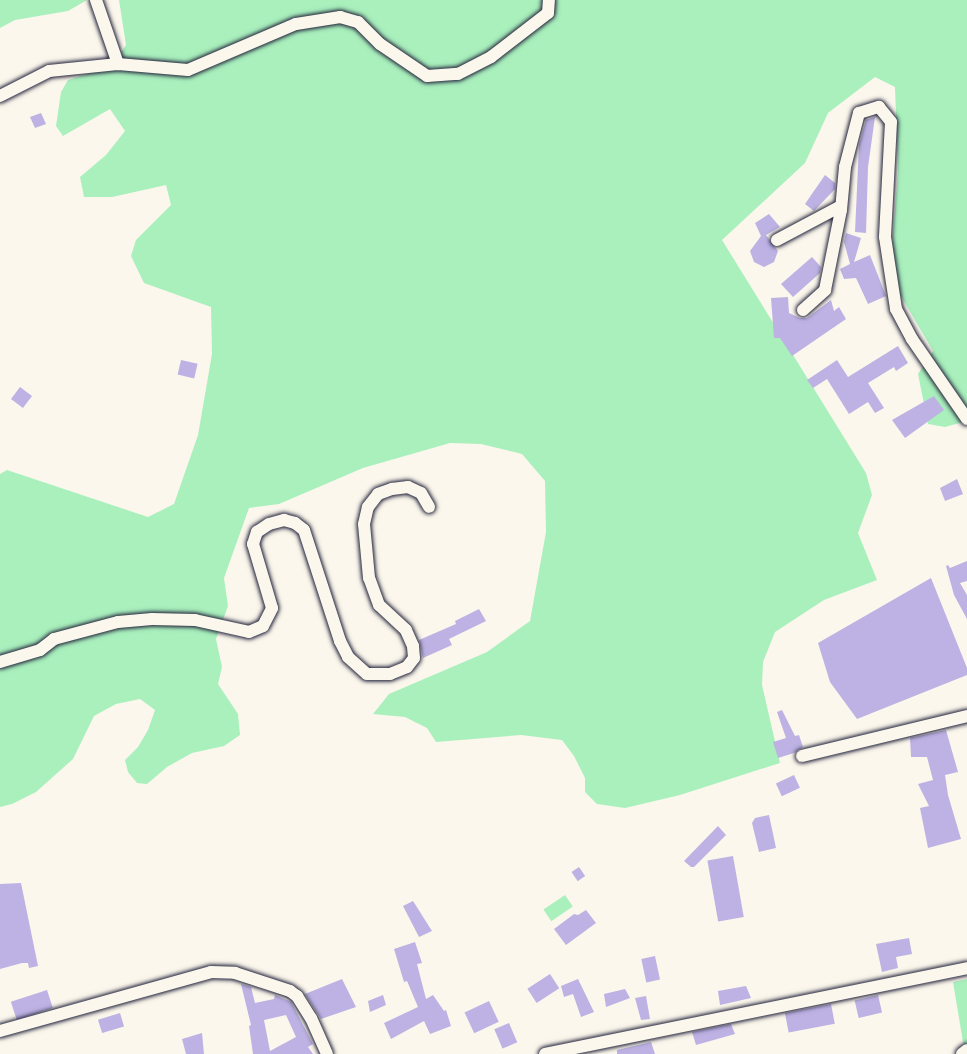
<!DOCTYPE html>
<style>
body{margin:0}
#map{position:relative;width:967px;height:1054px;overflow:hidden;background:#fbf7ec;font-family:Dekko,sans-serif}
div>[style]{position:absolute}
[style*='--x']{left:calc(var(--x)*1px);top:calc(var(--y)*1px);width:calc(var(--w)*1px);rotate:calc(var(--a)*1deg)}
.green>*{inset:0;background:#a9f0bd;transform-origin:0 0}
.building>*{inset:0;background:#bdb2e3;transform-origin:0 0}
.roads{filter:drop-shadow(0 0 2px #22223b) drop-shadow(0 0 2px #22223b)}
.minor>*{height:12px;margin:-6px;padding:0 6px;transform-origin:6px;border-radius:6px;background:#fbf7ec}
span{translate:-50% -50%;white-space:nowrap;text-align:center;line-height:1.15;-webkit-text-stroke:6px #fbf7ec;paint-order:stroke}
</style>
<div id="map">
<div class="green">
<i style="clip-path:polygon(0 0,87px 0,68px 11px,15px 20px,0 28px)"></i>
<i style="clip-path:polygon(119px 0,967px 0,967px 421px,945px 427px,928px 424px,918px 374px,933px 351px,898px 291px,892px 246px,898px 172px,895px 87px,875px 77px,828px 113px,805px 163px,722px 240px,866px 473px,872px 495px,858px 533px,877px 580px,824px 600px,775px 632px,763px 662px,762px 685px,780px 763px,680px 795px,625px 808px,597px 804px,585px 792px,585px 778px,574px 756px,562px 740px,521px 735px,436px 742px,427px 728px,405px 717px,373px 714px,389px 694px,487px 652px,530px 621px,546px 532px,545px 481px,522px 454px,481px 444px,450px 443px,363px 468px,279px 504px,249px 508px,224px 578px,228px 606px,216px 639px,222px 667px,218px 684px,238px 714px,240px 735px,224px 746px,192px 753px,167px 767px,147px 784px,137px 783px,128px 772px,125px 760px,138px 747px,148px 730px,155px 710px,140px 699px,116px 704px,94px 716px,73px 759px,36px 792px,12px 804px,0 807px,0 474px,7px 470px,148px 517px,174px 504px,198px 435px,212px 354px,211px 307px,144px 283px,131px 256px,136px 240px,171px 205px,166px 185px,112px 197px,84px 197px,80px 177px,106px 155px,125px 131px,110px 109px,63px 136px,56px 126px,61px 92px,68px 80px,112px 66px,126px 45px)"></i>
<i style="left:565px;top:895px;width:14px;height:26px;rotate:56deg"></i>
<i style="clip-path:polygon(967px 979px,967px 1054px,965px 1054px,953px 982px)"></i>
</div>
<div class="building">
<i style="clip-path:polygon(41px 113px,46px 124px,35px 128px,30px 117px)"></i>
<i style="clip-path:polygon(875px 117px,868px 167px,866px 233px,855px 232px,859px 145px,866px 120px)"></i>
<i style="clip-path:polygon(825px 175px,835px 183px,835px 189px,814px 211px,805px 204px)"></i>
<i style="clip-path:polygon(769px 214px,780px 227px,766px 235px,778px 251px,774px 262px,764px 267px,754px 262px,750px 251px,761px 236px,755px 223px)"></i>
<i style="clip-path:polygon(846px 233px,861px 238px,854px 262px,870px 255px,886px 296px,868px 304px,856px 278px,844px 279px,840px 269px,850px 264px,844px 242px)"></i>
<i style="clip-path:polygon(812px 257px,821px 267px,820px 273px,793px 297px,781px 284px)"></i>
<i style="clip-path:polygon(788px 297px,789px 313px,800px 318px,807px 318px,831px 300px,834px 311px,839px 307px,846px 319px,792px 356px,780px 338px,774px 338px,771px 298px)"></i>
<i style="clip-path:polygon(898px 346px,908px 363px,896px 371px,894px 367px,868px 383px,884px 408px,875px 413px,868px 402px,849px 414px,827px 379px,813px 388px,807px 380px,837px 360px,848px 377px)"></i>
<i style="left:181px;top:360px;width:17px;height:15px;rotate:13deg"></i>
<i style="left:20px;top:387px;width:15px;height:15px;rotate:37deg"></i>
<i style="clip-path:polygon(934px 396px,944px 410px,905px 438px,892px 420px)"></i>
<i style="clip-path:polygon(957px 479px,963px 494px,945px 501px,940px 488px)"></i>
<i style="clip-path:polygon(967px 561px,967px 581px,960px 583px,967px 595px,967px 619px,954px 595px,946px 566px,948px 565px,950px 568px)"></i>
<i style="clip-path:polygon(931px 578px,967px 668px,967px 675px,857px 719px,830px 682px,818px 643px)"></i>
<i style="clip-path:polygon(479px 609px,486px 621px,449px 639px,452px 645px,423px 658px,419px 640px,456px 624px,455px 621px)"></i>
<i style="clip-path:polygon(782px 710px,795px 736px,799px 735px,803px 747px,794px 753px,778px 758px,773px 742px,786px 738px,777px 712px)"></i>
<i style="clip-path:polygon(946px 730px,958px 772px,945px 775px,948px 795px,961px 839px,928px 848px,920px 808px,929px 806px,918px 784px,933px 780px,927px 757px,911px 757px,910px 738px)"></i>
<i style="left:794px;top:775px;width:14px;height:20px;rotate:65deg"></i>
<i style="clip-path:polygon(769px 815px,776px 848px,759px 852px,752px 823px,755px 818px)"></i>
<i style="clip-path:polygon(718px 826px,726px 835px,694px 867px,691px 867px,684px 861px)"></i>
<i style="left:733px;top:856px;width:62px;height:26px;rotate:80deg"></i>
<i style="left:579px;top:867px;width:11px;height:9px;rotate:56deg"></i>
<i style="clip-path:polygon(21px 883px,38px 966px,29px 968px,28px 963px,22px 963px,0 969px,0 884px)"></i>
<i style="clip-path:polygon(413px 901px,432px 931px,419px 937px,403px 906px)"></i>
<i style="clip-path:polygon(586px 910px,596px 923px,566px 945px,554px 929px,574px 914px,578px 915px)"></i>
<i style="clip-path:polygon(909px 938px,912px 954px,896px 957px,898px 968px,882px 972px,876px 944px)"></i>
<i style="clip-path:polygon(415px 942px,422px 963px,417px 964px,426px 999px,433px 995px,444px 1011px,446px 1010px,451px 1026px,430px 1034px,424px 1021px,391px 1039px,384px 1023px,418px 1007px,407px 981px,404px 982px,394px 949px)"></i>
<i style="left:655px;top:956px;width:24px;height:14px;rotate:78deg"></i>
<i style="left:550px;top:974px;width:17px;height:27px;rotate:57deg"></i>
<i style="clip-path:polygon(342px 979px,356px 1007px,321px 1019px,305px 994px)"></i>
<i style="clip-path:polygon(578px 979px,594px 1012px,581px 1017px,573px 994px,564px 997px,561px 986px)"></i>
<i style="clip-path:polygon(evenodd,241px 984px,251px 987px,255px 1003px,274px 999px,275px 995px,291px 1002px,313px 1044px,308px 1047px,313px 1054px,253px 1054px,249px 1026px,251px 1025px,241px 984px,286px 1015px,296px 1037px,270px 1051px,264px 1020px,286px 1015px)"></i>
<i style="clip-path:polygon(746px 986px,751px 998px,720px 1005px,718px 991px)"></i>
<i style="clip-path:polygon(625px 989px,630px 998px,606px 1007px,604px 994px)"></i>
<i style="left:47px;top:990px;width:19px;height:38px;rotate:72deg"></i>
<i style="clip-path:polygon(383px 995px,386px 1005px,370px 1012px,368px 1001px)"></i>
<i style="left:878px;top:995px;width:18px;height:24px;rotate:77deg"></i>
<i style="clip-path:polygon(646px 996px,650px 1019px,641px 1020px,635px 998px)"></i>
<i style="left:489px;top:1001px;width:23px;height:27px;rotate:65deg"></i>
<i style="left:831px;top:1004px;width:20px;height:47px;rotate:79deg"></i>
<i style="left:120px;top:1013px;width:14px;height:23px;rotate:73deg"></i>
<i style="left:509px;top:1023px;width:21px;height:16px;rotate:67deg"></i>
<i style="clip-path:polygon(731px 1024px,735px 1034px,696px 1045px,692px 1032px)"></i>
<i style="clip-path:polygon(202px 1033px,204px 1054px,186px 1054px,182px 1039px)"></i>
<i style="clip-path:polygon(651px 1042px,655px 1054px,617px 1054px,617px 1050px)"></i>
</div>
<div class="roads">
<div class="minor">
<i style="--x:96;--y:0;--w:68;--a:71"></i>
<i style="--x:0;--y:96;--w:55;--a:-27"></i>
<i style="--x:49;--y:71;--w:69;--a:-5.8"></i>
<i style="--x:118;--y:64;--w:70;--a:4.9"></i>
<i style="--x:188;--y:70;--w:117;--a:-23.1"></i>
<i style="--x:296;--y:24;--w:45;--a:-9"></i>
<i style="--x:340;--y:17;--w:19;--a:16"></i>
<i style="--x:358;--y:22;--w:31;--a:45"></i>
<i style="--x:380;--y:44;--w:57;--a:34.2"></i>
<i style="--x:427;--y:76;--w:31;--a:-4"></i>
<i style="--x:458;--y:74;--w:37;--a:-27"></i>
<i style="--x:491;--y:57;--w:72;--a:-37.7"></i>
<i style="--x:548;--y:13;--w:13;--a:-86"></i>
<i style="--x:777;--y:240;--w:72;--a:-28"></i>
<i style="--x:803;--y:310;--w:30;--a:-42"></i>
<i style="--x:825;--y:290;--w:82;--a:-78.7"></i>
<i style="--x:841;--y:210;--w:43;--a:-84.7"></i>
<i style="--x:845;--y:167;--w:56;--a:-75.5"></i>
<i style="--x:859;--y:113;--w:21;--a:-17"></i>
<i style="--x:879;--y:107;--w:19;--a:51"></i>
<i style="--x:891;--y:122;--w:115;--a:93"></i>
<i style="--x:885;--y:237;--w:73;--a:81.3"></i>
<i style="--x:896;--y:309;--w:34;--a:62"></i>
<i style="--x:912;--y:339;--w:97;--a:55.5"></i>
<i style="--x:0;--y:662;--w:42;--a:-16.7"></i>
<i style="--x:40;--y:650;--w:18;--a:-38"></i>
<i style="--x:54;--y:639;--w:66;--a:-14.9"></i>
<i style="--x:118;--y:622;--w:34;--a:-5"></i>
<i style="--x:152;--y:619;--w:43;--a:1.3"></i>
<i style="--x:195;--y:620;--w:55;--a:12.5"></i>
<i style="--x:249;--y:632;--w:15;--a:-23"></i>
<i style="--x:263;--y:626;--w:20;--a:-63"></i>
<i style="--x:272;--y:608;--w:67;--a:-106.5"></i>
<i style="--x:253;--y:544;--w:13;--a:-72"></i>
<i style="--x:257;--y:532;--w:14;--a:-34"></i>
<i style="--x:269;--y:524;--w:16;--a:-15"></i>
<i style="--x:284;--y:520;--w:11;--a:15"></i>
<i style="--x:295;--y:523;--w:11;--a:38"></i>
<i style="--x:304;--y:530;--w:117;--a:72"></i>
<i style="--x:340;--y:641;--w:18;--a:63"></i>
<i style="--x:348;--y:657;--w:25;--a:42"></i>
<i style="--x:367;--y:674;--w:23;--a:0"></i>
<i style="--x:390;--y:674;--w:18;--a:-22"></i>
<i style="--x:407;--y:667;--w:11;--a:-52"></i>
<i style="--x:414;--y:658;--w:12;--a:-95"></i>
<i style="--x:413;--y:646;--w:17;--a:-114"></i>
<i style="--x:406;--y:630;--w:37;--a:-137"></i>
<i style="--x:379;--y:605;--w:29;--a:-110"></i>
<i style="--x:369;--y:578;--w:54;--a:-95.3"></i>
<i style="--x:364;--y:524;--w:17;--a:-77"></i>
<i style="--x:368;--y:507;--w:16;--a:-52"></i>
<i style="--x:378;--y:494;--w:15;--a:-20"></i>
<i style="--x:392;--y:489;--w:16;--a:-7"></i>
<i style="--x:408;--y:487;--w:14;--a:25"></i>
<i style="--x:421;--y:493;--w:16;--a:60"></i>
<i style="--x:802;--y:756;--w:170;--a:-13.6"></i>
<i style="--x:0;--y:1031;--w:219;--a:-15.6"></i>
<i style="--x:211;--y:972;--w:24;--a:2"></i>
<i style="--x:235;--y:973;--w:58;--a:18.1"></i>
<i style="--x:290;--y:991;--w:9;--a:36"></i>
<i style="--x:297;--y:996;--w:26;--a:58"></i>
<i style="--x:311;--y:1018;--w:39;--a:66"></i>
<i style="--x:545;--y:1054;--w:431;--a:-11.5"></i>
<i style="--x:962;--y:1054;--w:6;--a:-39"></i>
</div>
</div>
</div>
